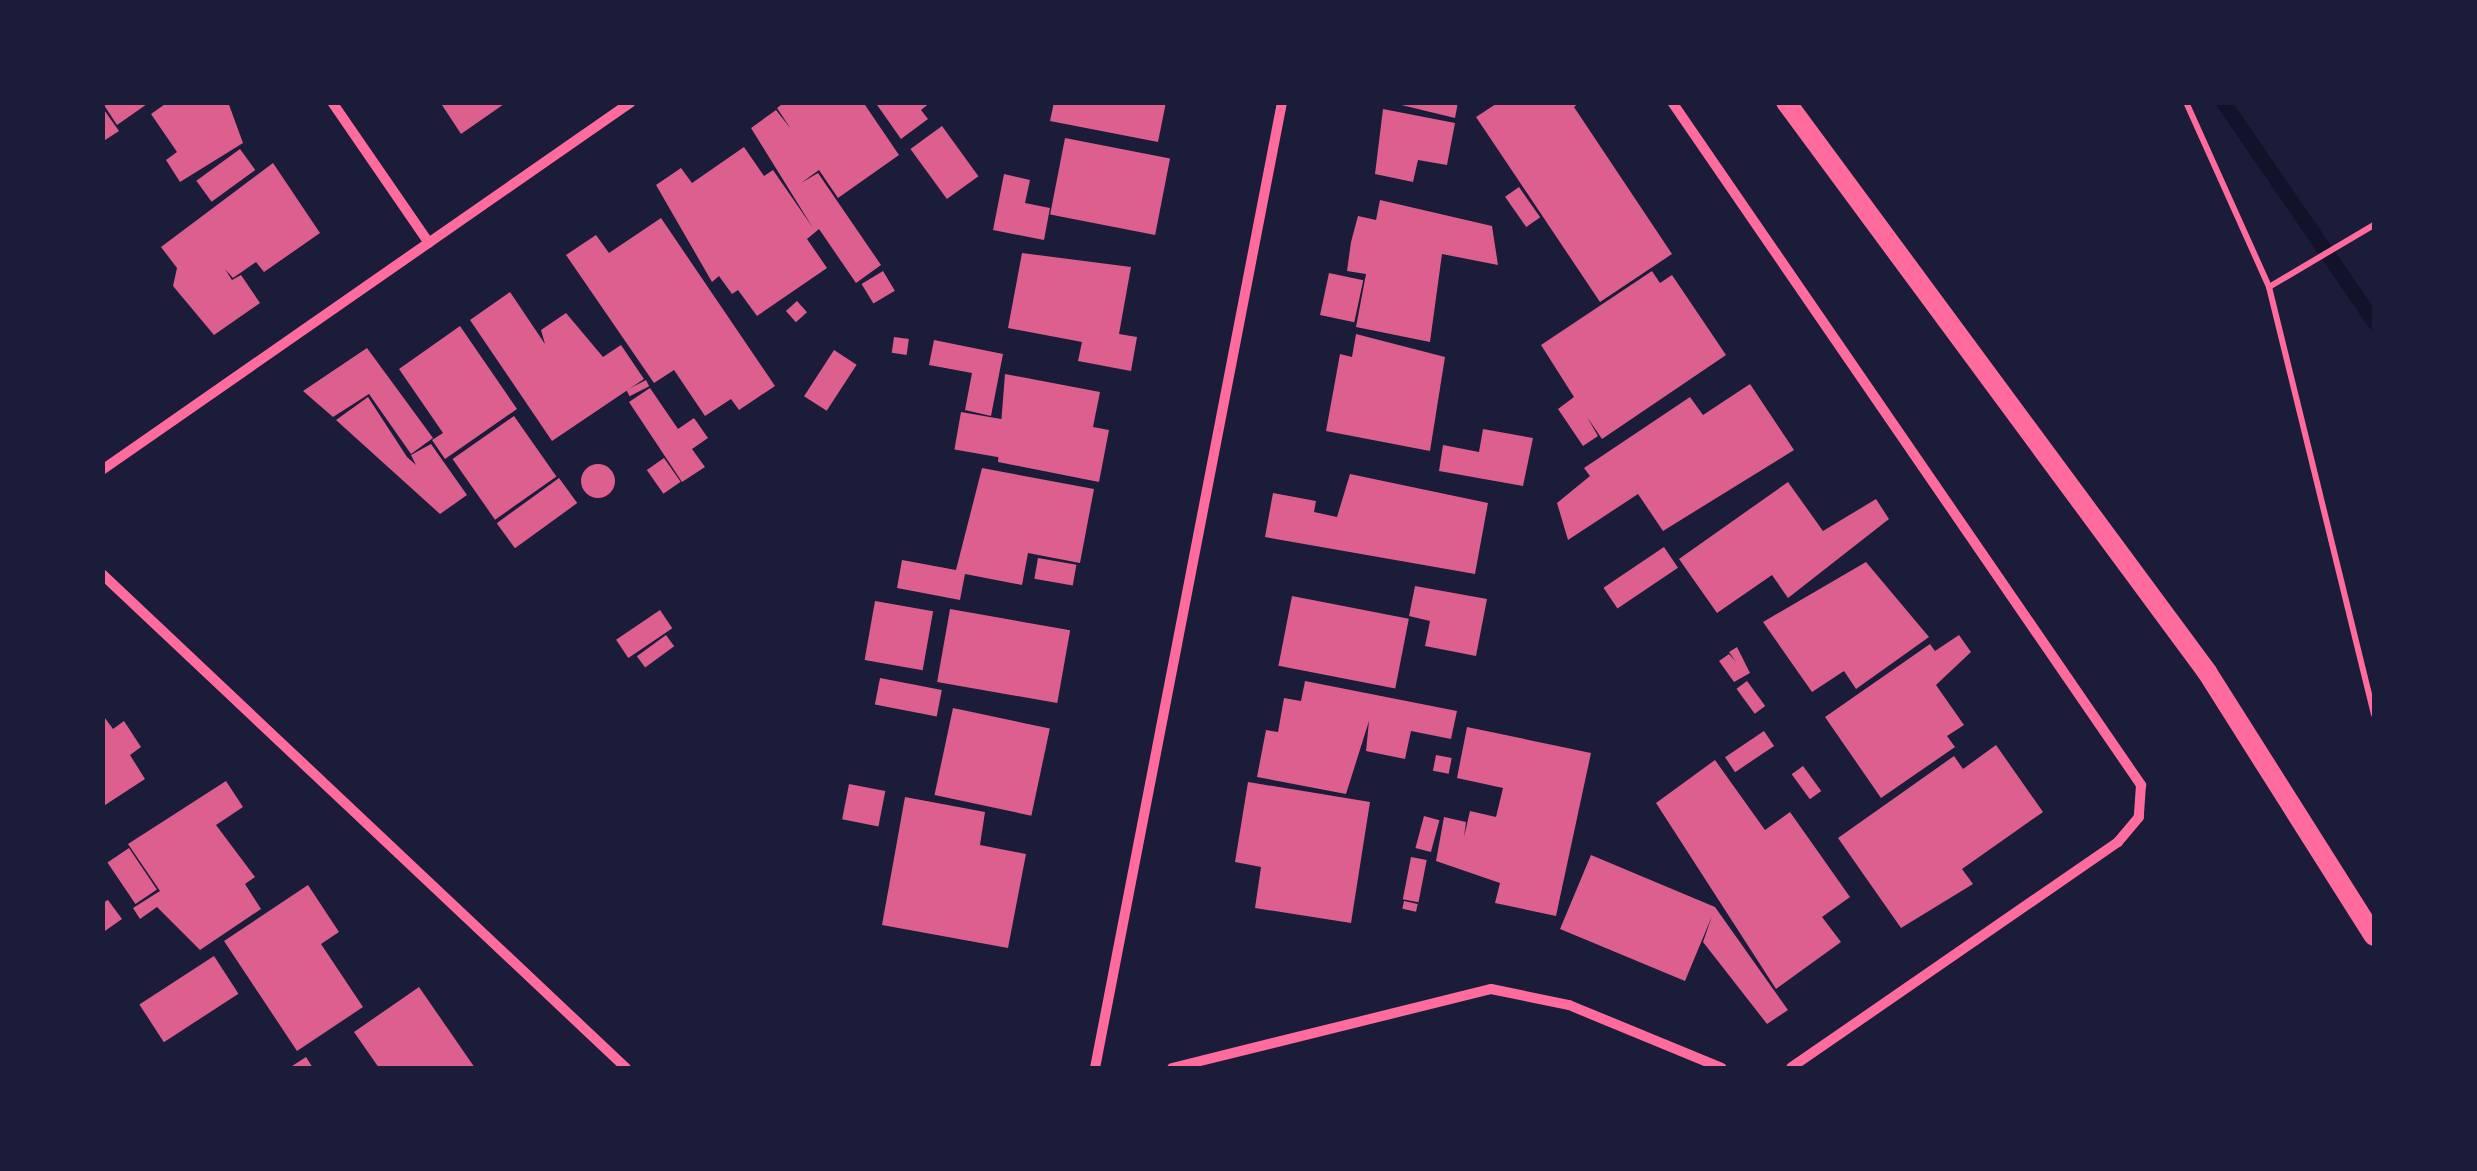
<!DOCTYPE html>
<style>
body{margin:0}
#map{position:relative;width:2477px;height:1171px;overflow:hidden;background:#1b1b3a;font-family:"Archivo Narrow",sans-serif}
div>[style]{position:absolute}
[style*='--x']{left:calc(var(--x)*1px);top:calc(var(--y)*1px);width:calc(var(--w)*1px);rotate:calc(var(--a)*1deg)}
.stream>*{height:15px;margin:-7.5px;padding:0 7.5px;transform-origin:7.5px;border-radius:7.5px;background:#12122b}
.building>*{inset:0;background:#dd5f8e;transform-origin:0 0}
.round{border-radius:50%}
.path>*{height:6px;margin:-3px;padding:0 3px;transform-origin:3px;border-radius:3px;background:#ff6b9d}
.minor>*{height:10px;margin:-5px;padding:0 5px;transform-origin:5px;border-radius:5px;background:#ff6b9d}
.secondary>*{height:20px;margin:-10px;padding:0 10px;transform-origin:10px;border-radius:10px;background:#ff6b9d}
span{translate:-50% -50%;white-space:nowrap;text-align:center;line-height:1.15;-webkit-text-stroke:10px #1b1b3a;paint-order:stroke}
.frame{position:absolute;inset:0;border:105px solid #1b1b3a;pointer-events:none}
</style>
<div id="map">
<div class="stream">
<i style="--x:2223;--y:102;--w:267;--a:55.5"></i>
</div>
<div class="building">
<i style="clip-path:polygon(102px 102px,150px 102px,117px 125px)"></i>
<i style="clip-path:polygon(168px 102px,228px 102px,243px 143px,180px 182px,166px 160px,177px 152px,151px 114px)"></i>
<i style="clip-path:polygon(440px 102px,507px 102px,461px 134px)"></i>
<i style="clip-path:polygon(785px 102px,863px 102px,899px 155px,838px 198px,819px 170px,801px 183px,818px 173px,881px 265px,856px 283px,819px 229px,807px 239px,827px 268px,757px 316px,738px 290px,732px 294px,719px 276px,712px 282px,656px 185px,681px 168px,692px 183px,744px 147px,764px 176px,773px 170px,813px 228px,751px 128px,776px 110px,791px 129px,777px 108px)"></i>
<i style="clip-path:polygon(875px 102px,931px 102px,921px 110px,928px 119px,901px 139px)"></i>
<i style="clip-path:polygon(1054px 102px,1166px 102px,1158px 142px,1050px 121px)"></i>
<i style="clip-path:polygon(1389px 102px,1458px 102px,1455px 118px)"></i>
<i style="clip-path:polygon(1499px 102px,1580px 102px,1574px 107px,1672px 254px,1600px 302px,1476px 117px)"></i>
<i style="clip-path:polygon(102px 107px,119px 131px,102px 142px)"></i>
<i style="clip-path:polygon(1383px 109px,1455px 123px,1447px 165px,1418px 160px,1413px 182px,1375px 174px)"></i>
<i style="left:942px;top:126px;width:62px;height:39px;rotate:54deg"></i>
<i style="left:1065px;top:138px;width:107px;height:78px;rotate:11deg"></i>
<i style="left:240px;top:149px;width:26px;height:54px;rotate:54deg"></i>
<i style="clip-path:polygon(273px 163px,320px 233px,264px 272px,256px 262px,233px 278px,225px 269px,232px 280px,241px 275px,260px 303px,214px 335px,173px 286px,177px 268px,161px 247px)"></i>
<i style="clip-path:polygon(1004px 174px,1030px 180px,1025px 203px,1050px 208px,1044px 240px,993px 230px)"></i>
<i style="left:1519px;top:187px;width:37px;height:17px;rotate:55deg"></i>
<i style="clip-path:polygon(1380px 200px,1492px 226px,1498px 265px,1442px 254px,1430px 342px,1356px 327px,1366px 274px,1347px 271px,1351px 242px,1358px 216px,1376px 220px)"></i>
<i style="clip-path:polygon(661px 218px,775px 386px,739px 410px,731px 399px,705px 416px,674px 370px,654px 383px,566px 255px,596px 235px,609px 253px)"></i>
<i style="clip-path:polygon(1022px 253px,1131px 267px,1119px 334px,1137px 337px,1131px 371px,1078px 361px,1082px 342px,1008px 328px)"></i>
<i style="left:883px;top:271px;width:23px;height:25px;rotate:59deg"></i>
<i style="clip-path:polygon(1652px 271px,1660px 283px,1672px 275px,1726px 355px,1602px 439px,1587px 417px,1598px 436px,1583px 446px,1558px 409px,1574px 397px,1541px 345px)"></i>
<i style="left:1329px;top:273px;width:35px;height:43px;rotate:12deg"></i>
<i style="clip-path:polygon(510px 292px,545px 344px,541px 330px,566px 313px,603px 357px,621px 345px,644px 379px,552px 441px,470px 320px)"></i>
<i style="left:797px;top:301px;width:15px;height:15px;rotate:48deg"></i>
<i style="clip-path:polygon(460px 326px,517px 409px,445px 459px,432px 440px,443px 433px,399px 369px)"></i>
<i style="clip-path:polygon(1356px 334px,1445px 357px,1430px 451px,1326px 431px,1340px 354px,1352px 357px)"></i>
<i style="left:894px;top:337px;width:15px;height:16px;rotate:8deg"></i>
<i style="clip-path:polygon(934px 340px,1003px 354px,991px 416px,965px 410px,972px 373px,929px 365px)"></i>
<i style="clip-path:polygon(367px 348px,433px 438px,411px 454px,369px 394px,333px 417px,303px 391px)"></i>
<i style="left:834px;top:350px;width:27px;height:55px;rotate:33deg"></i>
<i style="clip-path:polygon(1005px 374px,1100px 392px,1093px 427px,1109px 430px,1099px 482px,998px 462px)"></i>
<i style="left:646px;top:380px;width:7px;height:22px;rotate:63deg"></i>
<i style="clip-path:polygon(1750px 384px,1794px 450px,1663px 531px,1638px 494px,1568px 540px,1557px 503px,1590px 476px,1584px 468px,1690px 397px,1703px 415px)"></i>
<i style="clip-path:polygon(650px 388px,678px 429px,694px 418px,708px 438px,692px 449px,705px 467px,682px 482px,629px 402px)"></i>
<i style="clip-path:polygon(368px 397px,407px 457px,416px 465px,411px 455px,431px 444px,467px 495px,440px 514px,336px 420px)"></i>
<i style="left:961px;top:412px;width:45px;height:38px;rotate:10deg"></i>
<i style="left:514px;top:416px;width:74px;height:75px;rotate:55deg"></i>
<i style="clip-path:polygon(1483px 429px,1533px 438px,1523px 486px,1439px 471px,1443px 445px,1479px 452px)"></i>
<i style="left:664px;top:458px;width:29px;height:21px;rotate:55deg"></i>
<i class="round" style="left:581px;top:464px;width:34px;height:34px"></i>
<i style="clip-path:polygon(982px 468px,1094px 489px,1080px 563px,1028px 553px,1022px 585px,965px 574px,960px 600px,897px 588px,902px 560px,956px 570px)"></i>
<i style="clip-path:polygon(1350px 474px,1488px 503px,1475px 574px,1265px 537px,1273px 493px,1316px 501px,1314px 512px,1337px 517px)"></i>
<i style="left:559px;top:478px;width:31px;height:77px;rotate:54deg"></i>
<i style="clip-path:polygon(1788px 482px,1823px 531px,1876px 499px,1889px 519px,1788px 598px,1772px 575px,1717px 613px,1679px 559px)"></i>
<i style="left:1664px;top:547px;width:25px;height:73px;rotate:56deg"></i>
<i style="left:1038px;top:558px;width:39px;height:21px;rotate:10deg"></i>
<i style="clip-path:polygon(1866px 562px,1929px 637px,1856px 689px,1844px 671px,1812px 692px,1763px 622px)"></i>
<i style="clip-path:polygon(1415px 586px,1487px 599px,1476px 656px,1425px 646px,1430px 621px,1409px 616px)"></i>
<i style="left:1292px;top:596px;width:119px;height:71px;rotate:11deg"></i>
<i style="left:875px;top:601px;width:59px;height:60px;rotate:10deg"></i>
<i style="left:950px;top:609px;width:122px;height:74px;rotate:10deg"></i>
<i style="left:660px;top:610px;width:22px;height:53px;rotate:56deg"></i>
<i style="left:666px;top:635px;width:14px;height:36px;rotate:54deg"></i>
<i style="clip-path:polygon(1959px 635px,1971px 652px,1936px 685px,1964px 725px,1947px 736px,1955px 747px,1881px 798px,1825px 717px,1930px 644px,1935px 651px)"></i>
<i style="clip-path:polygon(1737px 647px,1750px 673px,1734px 682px,1719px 661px,1729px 654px,1736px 662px,1729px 652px)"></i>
<i style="left:880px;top:678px;width:63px;height:27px;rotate:11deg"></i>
<i style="clip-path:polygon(1305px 681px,1457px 711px,1451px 739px,1411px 731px,1405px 759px,1366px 751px,1369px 721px,1346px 794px,1257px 777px,1266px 730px,1278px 732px,1284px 698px,1301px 701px)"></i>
<i style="left:1747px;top:681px;width:31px;height:13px;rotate:54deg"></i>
<i style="left:953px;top:708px;width:99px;height:89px;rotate:12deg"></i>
<i style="clip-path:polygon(102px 714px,113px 729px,124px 721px,141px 747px,130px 755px,145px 779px,102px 807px)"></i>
<i style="clip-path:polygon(1467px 727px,1591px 753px,1556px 916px,1495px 903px,1500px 883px,1436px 861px,1444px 817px,1466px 822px,1464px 837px,1470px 811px,1496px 817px,1503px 788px,1457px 778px)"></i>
<i style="left:1764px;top:731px;width:18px;height:47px;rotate:56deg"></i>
<i style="clip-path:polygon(1996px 745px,2043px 812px,1962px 869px,1973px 884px,1901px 928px,1838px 838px,1954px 756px,1963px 769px)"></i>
<i style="left:1436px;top:755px;width:16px;height:16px;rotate:11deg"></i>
<i style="clip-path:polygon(1715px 760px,1765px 830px,1790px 812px,1850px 897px,1822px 917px,1841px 942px,1776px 989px,1656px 803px)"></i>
<i style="left:1803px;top:766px;width:31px;height:14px;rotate:54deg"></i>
<i style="clip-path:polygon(226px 781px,243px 807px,216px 825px,255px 877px,245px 884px,261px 909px,200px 950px,157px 907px,140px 919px,133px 908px,160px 891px,128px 844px)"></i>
<i style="clip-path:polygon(1248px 782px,1370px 802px,1351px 923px,1255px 908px,1261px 867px,1235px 862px)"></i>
<i style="left:849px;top:784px;width:37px;height:36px;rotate:11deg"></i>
<i style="clip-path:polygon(905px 797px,985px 812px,980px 845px,1026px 854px,1008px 948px,882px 925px)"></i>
<i style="left:1424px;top:816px;width:16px;height:33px;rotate:15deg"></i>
<i style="left:129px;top:848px;width:50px;height:26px;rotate:56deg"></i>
<i style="clip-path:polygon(1591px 855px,1715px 907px,1788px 1010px,1767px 1024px,1703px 942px,1712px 916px,1685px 981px,1560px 929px)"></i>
<i style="left:1411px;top:857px;width:16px;height:43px;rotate:11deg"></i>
<i style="clip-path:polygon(308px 885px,339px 932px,321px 944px,363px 1007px,297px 1051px,224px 941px)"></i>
<i style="clip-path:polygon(108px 900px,122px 919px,102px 933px,102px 903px)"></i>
<i style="left:1404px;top:901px;width:14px;height:8px;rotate:12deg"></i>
<i style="left:214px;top:956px;width:45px;height:89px;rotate:57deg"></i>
<i style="clip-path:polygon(419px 987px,475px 1068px,379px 1068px,354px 1032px)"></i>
<i style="clip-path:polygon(306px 1057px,313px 1068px,289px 1068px)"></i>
</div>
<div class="path">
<i style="--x:2186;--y:102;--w:203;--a:65.8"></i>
<i style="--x:2269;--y:287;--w:440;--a:76.2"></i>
<i style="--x:2269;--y:287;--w:122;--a:-30.6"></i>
</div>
<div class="minor">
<i style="--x:332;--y:102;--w:171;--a:55.5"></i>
<i style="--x:1672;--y:102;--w:829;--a:55.52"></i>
<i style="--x:2141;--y:785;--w:32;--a:94"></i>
<i style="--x:2139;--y:817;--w:33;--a:130"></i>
<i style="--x:2118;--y:842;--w:397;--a:145.4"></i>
<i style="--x:102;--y:470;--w:644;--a:-34.82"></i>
<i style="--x:102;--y:574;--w:720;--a:43.31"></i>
<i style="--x:1095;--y:1068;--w:984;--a:-79.04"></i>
<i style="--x:1172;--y:1068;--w:329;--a:-13.9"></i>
<i style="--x:1491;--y:989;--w:80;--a:11.6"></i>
<i style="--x:1569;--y:1005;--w:165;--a:22.4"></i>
</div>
<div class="secondary">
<i style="--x:1786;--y:102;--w:709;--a:53.55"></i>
<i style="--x:2207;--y:672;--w:312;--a:57.7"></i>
</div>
<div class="frame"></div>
</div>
